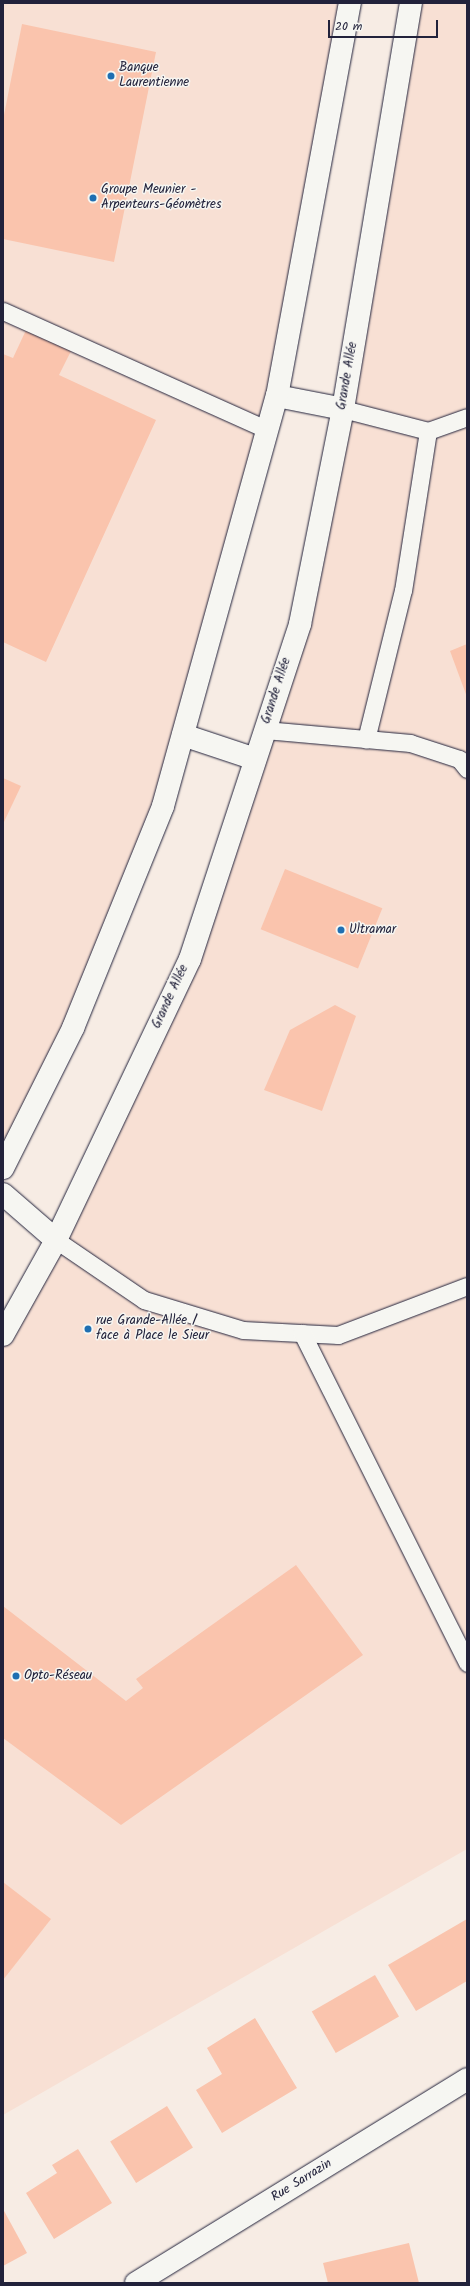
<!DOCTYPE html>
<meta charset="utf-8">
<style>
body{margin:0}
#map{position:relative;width:470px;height:2286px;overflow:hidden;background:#f7ece4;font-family:Kalam,sans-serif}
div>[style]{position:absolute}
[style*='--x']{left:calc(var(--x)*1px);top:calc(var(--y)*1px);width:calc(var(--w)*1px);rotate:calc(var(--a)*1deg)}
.built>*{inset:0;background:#f8e0d4}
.building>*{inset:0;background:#fac4ad;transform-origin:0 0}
.roads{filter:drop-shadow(0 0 1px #22223b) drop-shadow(0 0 1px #22223b)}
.lane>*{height:17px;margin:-8.5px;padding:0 8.5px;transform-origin:8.5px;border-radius:8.5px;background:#f6f6f2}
.street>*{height:22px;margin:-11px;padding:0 11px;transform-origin:11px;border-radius:11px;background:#f6f6f2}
.secondary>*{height:22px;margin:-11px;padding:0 11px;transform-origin:11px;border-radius:11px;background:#f6f6f2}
.dots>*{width:11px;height:11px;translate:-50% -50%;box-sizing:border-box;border:2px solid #f6f6f2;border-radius:50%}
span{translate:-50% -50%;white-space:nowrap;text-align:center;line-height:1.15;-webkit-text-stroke:3px #f6f6f2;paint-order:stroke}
.poi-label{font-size:13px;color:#22223b}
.left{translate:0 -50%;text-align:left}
.street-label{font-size:13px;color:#22223b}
.frame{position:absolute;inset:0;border:4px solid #22223b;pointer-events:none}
.scale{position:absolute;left:328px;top:20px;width:110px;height:18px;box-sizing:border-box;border:2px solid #22223b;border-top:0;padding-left:5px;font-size:12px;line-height:14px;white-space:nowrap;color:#22223b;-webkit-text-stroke:3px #f6f6f2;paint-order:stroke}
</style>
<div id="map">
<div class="built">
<i style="clip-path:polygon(3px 3px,350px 3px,277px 396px,163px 806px,3px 1168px)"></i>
<i style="clip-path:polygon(410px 3px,467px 3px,467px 1849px,3px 2115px,3px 1331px,190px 959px,300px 624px)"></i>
</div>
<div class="building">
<i style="clip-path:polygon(22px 24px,156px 52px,114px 262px,3px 239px,3px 120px)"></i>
<i style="clip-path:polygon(27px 328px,72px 349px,59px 375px,156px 420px,46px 662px,3px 642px,3px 354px,13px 358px)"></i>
<i style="clip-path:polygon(467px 644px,467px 697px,450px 651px)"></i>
<i style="clip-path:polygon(3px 778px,21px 786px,3px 824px)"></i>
<i style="left:285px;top:869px;width:105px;height:65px;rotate:22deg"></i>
<i style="clip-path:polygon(335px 1005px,356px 1016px,322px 1111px,264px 1090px,290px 1030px)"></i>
<i style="clip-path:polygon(296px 1565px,363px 1655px,121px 1825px,3px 1738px,3px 1606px,126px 1701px,143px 1688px,136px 1679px)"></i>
<i style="clip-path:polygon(3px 1882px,51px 1919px,3px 1980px)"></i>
<i style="clip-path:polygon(467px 1919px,467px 1981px,416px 2011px,388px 1965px)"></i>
<i style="left:375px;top:1975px;width:48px;height:73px;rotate:60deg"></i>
<i style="clip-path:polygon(255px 2018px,297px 2088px,222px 2133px,196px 2090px,222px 2074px,207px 2048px)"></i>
<i style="left:167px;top:2106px;width:49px;height:67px;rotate:58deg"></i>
<i style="clip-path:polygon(78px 2149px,112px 2203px,54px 2239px,26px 2193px,57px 2173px,52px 2165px)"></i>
<i style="clip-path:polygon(3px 2209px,27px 2253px,3px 2266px)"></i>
<i style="clip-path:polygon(409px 2243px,419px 2283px,328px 2283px,323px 2263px)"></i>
</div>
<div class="roads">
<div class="lane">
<i style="--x:3;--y:311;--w:290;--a:24.2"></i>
<i style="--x:343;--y:409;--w:88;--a:14.5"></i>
<i style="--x:428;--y:431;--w:161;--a:98.9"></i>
<i style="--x:403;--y:590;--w:154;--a:103.9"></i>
<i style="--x:428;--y:431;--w:41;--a:-19.7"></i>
<i style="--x:265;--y:730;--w:146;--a:5.1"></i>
<i style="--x:410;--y:743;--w:52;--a:18.1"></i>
<i style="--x:459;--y:759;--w:13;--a:51"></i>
<i style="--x:56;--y:1240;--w:107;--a:34.3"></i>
<i style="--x:144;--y:1300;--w:103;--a:16.9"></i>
<i style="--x:243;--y:1330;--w:95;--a:3"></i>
<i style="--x:338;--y:1335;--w:138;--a:-20.8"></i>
<i style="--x:302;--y:1333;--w:369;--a:63.4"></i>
</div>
<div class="street">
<i style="--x:3;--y:1194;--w:70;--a:41"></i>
<i style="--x:136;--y:2283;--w:389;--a:-31.6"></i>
</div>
<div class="secondary">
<i style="--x:277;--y:396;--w:67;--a:11.1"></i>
<i style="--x:183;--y:735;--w:76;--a:18.4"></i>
<i style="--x:3;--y:1168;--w:157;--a:-63.4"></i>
<i style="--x:73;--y:1028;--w:240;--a:-67.9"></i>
<i style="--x:163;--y:806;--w:426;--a:-74.5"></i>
<i style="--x:277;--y:396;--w:400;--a:-79.5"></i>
<i style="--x:3;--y:1335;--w:109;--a:-60.8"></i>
<i style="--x:56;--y:1240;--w:311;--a:-64.5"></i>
<i style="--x:190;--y:959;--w:353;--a:-71.8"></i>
<i style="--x:300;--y:624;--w:219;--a:-78.7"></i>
<i style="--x:343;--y:409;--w:412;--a:-80.5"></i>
</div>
</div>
<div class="dots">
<i style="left:111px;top:76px;background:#1f6fb2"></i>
<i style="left:93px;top:198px;background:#1f6fb2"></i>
<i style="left:341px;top:930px;background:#1f6fb2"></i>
<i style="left:88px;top:1329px;background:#1f6fb2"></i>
<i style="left:16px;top:1676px;background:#1f6fb2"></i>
</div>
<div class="poi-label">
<span class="left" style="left:119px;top:76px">Banque<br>Laurentienne</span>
<span class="left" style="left:101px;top:198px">Groupe Meunier -<br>Arpenteurs-Géomètres</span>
<span class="left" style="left:349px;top:930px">Ultramar</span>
<span class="left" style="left:96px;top:1329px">rue Grande-Allée /<br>face à Place le Sieur</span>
<span class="left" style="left:24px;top:1676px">Opto-Réseau</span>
</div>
<div class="street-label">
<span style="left:348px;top:376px;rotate:-80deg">Grande Allée</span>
<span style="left:277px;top:691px;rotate:-72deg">Grande Allée</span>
<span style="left:171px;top:997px;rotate:-65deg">Grande Allée</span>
<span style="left:302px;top:2181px;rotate:-32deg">Rue Sarrazin</span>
</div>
<div class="frame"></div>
<div class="scale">20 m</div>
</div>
